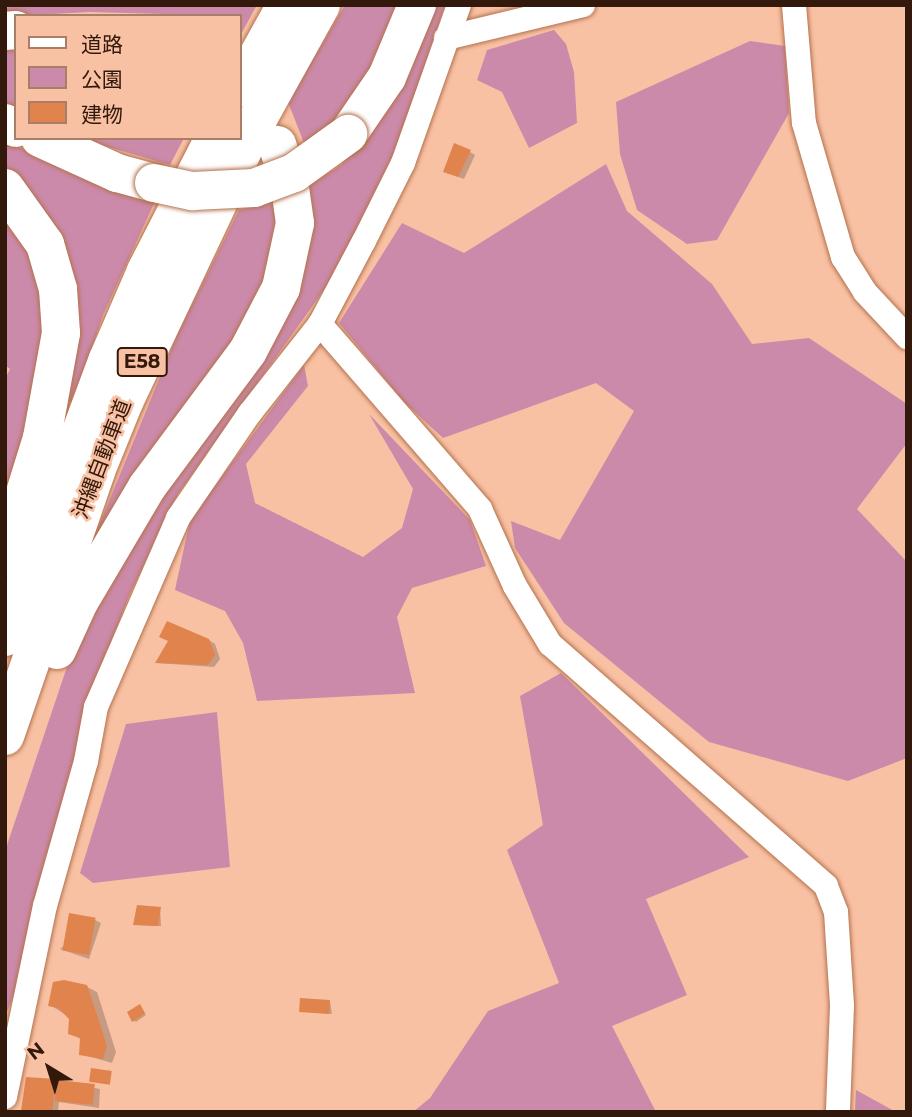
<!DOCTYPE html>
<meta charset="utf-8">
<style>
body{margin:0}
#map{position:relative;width:912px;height:1117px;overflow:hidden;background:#f9c1a3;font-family:Montserrat,"Noto Sans JP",sans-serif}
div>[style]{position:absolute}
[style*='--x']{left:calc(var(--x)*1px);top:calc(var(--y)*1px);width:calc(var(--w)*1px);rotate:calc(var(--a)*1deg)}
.green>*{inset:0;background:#cc8aaa;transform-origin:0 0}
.shadow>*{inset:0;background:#0003}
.building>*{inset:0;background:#e1834c;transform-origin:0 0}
.roads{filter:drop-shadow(0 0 2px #b3724e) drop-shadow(0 0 2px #b3724e)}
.minor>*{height:24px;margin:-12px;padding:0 12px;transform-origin:12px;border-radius:12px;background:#fff}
.motorway>*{height:38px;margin:-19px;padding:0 19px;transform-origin:19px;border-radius:19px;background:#fff}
.bridges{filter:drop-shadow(0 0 2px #b3724e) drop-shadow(0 0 2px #b3724e)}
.motorway-bridge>*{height:38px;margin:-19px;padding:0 19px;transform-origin:19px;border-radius:19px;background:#fff}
span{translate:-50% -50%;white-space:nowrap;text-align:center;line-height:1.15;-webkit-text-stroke:5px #f9c1a3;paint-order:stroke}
.shield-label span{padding:2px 5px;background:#f9c1a3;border:2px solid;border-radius:5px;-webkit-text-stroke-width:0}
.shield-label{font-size:19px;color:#33190b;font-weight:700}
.street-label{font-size:21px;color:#33190b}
.frame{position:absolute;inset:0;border:7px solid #33190b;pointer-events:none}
.legend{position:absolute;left:14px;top:14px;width:228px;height:126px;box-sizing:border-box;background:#f9c1a3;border:2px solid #aa7e66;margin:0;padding:9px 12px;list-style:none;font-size:21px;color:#33190b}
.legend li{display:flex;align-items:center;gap:14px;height:35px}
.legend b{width:35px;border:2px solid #aa7e66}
.north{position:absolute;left:14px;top:1033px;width:70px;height:70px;-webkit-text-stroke:5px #f9c1a3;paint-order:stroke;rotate:322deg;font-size:19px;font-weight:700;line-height:28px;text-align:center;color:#33190b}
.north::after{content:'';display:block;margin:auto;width:24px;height:32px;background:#33190b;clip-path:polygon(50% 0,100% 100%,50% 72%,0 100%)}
</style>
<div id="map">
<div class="green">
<i style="clip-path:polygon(19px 5px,257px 5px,240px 36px,240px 16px,89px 12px,16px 16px,5px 21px,5px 8px)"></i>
<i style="clip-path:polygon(345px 5px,403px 5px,349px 109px,304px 143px,288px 102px)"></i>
<i style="clip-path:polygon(432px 5px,445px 5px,400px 139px,341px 266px,178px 494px,129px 596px,91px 694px,16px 991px,5px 1016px,5px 851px,75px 643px,207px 426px,305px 188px,341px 165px,371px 131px)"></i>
<i style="clip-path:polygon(554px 30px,566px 44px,574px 72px,577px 123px,529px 148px,502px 92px,477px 80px,487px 50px)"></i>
<i style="clip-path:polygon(750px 41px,785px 46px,789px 113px,717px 240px,687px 244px,637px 210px,620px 154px,616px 102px)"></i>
<i style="left:16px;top:45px;width:66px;height:11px;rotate:90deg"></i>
<i style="clip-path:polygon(78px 138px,184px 138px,170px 165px)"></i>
<i style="clip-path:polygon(5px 141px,90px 179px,156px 199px,103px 315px,73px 402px,65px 401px,74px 347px,5px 173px)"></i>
<i style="clip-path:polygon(606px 164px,627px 211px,712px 284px,752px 344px,809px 338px,907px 404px,907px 443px,857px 509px,907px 562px,907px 758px,848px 781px,709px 742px,564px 623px,515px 548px,511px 521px,560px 540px,634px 411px,596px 383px,443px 438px,404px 402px,339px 323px,402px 223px,464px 253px)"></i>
<i style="clip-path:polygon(281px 198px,266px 285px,239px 337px,78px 577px,178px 333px,239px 210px)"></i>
<i style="clip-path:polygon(5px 211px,18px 225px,39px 276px,45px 329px,38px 388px,5px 499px,5px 379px,10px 369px,5px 365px)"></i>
<i style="clip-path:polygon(304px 365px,308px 386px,246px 464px,255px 503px,363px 557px,402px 528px,413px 489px,369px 414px,470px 520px,486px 566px,412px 588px,397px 617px,415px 693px,257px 701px,243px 643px,225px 611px,175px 590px,190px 520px)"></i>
<i style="clip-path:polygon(561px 673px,749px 857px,646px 899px,687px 995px,612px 1026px,656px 1112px,413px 1112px,430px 1098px,488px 1011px,559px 983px,507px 850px,543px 825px,520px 696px)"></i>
<i style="clip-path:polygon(217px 712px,230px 867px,93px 883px,80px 873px,126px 724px)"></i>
<i style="clip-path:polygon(856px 1090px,896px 1112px,855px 1112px)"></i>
</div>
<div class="shadow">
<i style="clip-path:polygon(470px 152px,475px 155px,464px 179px,445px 172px)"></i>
<i style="clip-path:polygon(209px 640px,215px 644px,220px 659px,214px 667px,157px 663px,170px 641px)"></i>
<i style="clip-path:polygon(160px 908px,161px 926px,135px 925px)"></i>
<i style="clip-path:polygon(95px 920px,101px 923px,89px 959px,60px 949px)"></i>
<i style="clip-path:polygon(87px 987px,97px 992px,116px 1052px,112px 1063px,81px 1054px,82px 1040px,70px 1033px,71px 1018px,50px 1005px)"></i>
<i style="clip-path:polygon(330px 1002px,332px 1014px,302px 1011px)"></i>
<i style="clip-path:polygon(140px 1006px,146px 1015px,136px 1022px,133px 1020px)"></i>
<i style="clip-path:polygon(55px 1081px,100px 1089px,99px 1108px,59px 1102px,58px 1112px,23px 1110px)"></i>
</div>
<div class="building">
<i style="clip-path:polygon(454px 143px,471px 150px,458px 177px,443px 172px)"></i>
<i style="clip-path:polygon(167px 621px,209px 639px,215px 655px,208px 665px,155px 663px,168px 641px,159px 637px)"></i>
<i style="clip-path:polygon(137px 905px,161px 907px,158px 926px,133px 925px)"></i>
<i style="left:69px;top:913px;width:27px;height:38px;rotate:10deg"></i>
<i style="clip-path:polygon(64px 980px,87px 985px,107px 1046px,103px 1059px,79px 1055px,80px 1038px,68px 1034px,69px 1019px,58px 1008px,48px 1006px,53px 982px)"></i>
<i style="left:300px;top:998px;width:30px;height:14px;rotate:4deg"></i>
<i style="clip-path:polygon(140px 1004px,145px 1013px,132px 1022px,127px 1012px)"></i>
<i style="left:91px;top:1068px;width:21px;height:14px;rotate:8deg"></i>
<i style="clip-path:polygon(26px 1077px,56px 1079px,52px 1112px,21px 1111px)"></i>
<i style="left:57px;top:1080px;width:38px;height:21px;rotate:6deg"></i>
</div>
<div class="roads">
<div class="minor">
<i style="--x:794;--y:5;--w:118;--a:85.2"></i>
<i style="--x:804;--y:123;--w:140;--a:73.8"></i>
<i style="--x:843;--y:257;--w:41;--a:57.8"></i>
<i style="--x:865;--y:292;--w:62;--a:47"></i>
<i style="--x:446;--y:38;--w:141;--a:-13.5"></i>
<i style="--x:320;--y:324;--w:245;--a:49.1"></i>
<i style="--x:480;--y:509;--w:85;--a:65.6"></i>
<i style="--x:515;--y:586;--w:68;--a:58.9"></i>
<i style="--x:550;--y:644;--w:367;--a:41.2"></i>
<i style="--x:826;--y:886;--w:28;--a:69"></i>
<i style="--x:836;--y:912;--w:94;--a:86.3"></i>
<i style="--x:842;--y:1006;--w:106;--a:92.2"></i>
<i style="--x:5;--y:1097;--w:195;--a:-78.2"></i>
<i style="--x:45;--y:906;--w:151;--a:-74.2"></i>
<i style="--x:86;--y:761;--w:55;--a:-79.5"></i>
<i style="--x:96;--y:707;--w:206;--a:-66.5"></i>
<i style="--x:178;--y:518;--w:127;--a:-55.6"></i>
<i style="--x:250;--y:413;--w:113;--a:-51.8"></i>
<i style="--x:320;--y:324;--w:94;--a:-62.1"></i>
<i style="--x:364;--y:241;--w:87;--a:-63.4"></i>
<i style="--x:403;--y:163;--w:168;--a:-70.5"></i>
</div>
<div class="motorway">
<i style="--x:5;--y:31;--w:11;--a:-5"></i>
<i style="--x:240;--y:88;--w:95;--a:-61"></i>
<i style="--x:5;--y:123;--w:12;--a:24"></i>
<i style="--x:348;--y:134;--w:69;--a:-55.6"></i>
<i style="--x:387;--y:77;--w:78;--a:-67.4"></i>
<i style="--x:40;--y:138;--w:85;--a:24.4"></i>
<i style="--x:117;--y:173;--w:38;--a:15"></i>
<i style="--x:5;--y:188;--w:69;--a:54.5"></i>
<i style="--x:45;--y:244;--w:47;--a:73.9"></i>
<i style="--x:58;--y:289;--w:44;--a:86.1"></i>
<i style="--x:61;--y:333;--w:107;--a:100.3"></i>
<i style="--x:42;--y:438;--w:125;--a:107.3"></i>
<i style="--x:5;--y:637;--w:296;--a:-69.7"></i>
<i style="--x:108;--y:359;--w:96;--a:-66.6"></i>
<i style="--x:146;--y:271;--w:149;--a:-62.9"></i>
<i style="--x:57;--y:650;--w:53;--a:-65.4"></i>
<i style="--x:79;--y:602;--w:134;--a:-59.4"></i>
<i style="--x:147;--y:487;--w:169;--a:-53.4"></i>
<i style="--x:248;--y:351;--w:71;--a:-62.4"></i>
<i style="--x:281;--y:288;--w:66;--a:-77.8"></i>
<i style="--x:295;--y:223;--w:42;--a:-98.1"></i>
<i style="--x:289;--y:181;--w:38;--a:-108"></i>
<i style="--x:5;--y:736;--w:280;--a:-71"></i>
<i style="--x:96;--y:471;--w:74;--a:-67.9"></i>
<i style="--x:124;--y:402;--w:315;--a:-64.7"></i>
<i style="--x:259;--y:117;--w:128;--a:-61"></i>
</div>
</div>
<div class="bridges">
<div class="motorway-bridge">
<i style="--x:154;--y:183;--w:40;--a:12"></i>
<i style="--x:193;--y:191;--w:61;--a:-2.8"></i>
<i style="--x:254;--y:188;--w:43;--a:-20.6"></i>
<i style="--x:294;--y:173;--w:67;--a:-35.8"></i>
</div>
</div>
<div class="shield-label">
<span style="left:142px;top:362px">E58</span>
</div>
<div class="street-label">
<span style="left:102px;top:459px;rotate:-69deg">沖縄自動車道</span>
</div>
<div class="frame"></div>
<ul class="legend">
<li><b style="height:9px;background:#fff"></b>道路</li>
<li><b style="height:19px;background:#cc8aaa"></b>公園</li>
<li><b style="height:19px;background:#e1834c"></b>建物</li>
</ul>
<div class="north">N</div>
</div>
